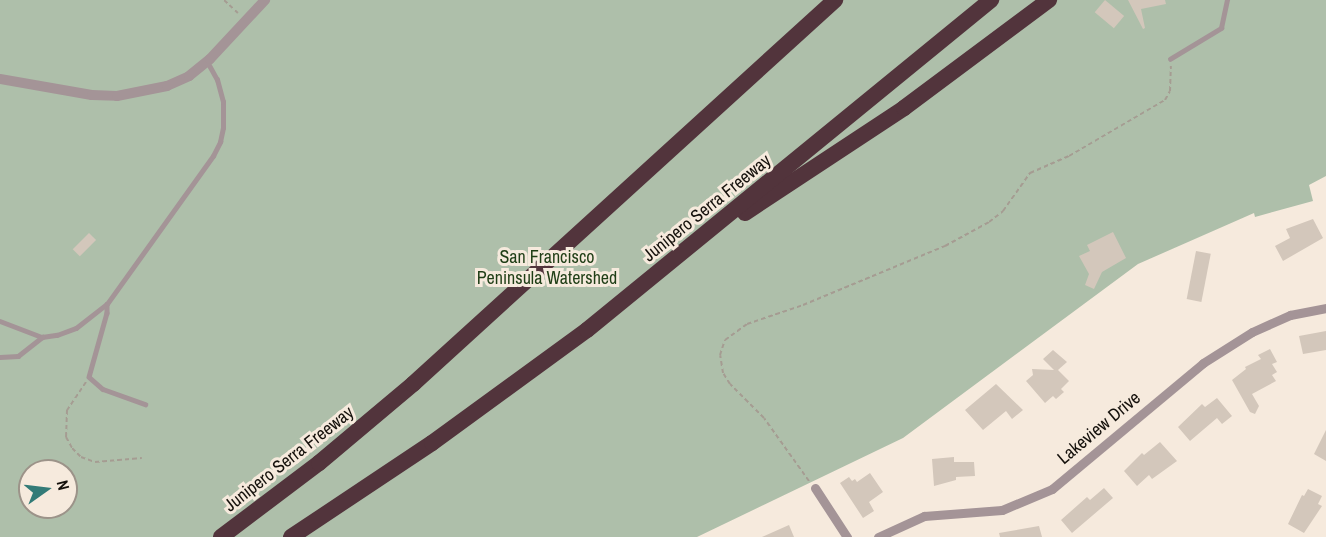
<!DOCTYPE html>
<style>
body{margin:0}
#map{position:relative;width:1326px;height:537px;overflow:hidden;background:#f6eadd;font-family:"Archivo Narrow",sans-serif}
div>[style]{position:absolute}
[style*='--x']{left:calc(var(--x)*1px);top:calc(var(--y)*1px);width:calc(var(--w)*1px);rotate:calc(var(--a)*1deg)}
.green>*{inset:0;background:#aebfaa}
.building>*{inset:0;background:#d3c7bb;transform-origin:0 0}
.path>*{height:2px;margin-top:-1px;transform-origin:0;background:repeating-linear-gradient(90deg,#a59c92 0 4.5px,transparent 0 7.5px)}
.service>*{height:4.5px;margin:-2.25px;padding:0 2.25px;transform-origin:2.25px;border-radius:2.25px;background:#a49497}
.minor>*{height:9px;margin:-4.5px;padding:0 4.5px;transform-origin:4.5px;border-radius:4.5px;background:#a49497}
.tertiary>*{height:10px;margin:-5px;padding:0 5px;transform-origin:5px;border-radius:5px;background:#a49497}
.motorway>*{height:16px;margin:-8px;padding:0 8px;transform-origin:8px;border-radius:8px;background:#52343c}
span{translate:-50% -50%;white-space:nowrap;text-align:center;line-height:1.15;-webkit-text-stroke:6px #f6eadd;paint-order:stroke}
.street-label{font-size:18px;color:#15110c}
.park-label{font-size:18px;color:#1f3e16}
.north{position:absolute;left:18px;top:459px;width:60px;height:60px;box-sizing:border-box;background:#f6eadd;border:2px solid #9c9389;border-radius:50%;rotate:76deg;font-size:16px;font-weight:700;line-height:24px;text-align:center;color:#15110c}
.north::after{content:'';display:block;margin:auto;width:21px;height:27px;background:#337b77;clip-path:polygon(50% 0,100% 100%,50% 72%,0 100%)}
</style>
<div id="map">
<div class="green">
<i style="clip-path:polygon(evenodd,0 0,1326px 0,1326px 176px,1309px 185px,1313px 201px,1255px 217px,1254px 213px,1138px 264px,903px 438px,697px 537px,0 537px,0 0,30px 471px,66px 471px,66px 507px,30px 507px,30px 471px)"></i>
</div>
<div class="building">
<i style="left:1105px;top:0;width:25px;height:16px;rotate:40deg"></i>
<i style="clip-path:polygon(1128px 0,1165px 0,1166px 4px,1141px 9px,1145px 28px,1143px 29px)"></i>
<i style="clip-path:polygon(1313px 219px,1323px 238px,1283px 261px,1275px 246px,1290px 238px,1286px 229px)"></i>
<i style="clip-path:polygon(1113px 232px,1126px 258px,1102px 272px,1094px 289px,1085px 285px,1089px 274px,1079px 256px,1090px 251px,1087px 245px)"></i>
<i style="left:89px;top:233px;width:10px;height:23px;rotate:45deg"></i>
<i style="left:1196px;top:251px;width:15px;height:49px;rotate:11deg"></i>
<i style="clip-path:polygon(1326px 331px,1326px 350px,1303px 354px,1299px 336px)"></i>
<i style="clip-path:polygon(1270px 349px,1277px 362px,1272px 364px,1277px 372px,1272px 375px,1276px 381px,1252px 394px,1259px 406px,1255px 414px,1250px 412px,1232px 380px,1246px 369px,1245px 367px,1261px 359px,1258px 355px)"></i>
<i style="clip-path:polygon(1053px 350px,1067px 362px,1058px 370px,1069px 381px,1061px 389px,1064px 392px,1056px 399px,1053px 396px,1045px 403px,1026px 381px,1033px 375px,1032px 369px,1054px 370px,1043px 359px)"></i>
<i style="clip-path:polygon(996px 384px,1023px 410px,1012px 419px,1006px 411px,983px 430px,965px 410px)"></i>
<i style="clip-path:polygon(1217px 398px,1232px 416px,1222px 424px,1217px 418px,1190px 441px,1178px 427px,1202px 404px,1205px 407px)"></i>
<i style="clip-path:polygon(1326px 430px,1326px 461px,1314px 454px)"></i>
<i style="clip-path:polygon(1160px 442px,1177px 461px,1152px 479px,1149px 475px,1137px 486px,1124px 471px,1142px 453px,1144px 455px)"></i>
<i style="clip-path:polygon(954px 457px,954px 462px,974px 462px,975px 476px,956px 477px,956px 480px,934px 486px,932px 459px)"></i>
<i style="clip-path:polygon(870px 473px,883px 492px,869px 502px,874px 511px,863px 518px,840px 483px,849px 477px,852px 481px,855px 479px,857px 482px)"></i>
<i style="clip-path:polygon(1104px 488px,1113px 498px,1072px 533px,1061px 520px,1087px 497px,1090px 500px)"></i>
<i style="clip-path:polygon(1308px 489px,1322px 496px,1318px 504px,1322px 506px,1304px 533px,1288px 524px,1302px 495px,1304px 496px)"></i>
<i style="clip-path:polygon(789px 525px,794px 537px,762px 537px)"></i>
<i style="clip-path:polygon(1039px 526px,1042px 537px,1000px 537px,999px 533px)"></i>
</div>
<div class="path">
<i style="--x:224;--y:0;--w:19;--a:43"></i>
<i style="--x:86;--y:382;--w:34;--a:124"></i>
<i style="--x:67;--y:410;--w:27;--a:92"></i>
<i style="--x:66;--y:437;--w:13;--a:61"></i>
<i style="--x:72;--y:448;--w:13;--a:45"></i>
<i style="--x:81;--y:457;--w:15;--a:20"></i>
<i style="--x:95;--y:462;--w:47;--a:-4.9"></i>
<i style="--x:809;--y:481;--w:77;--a:-125.5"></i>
<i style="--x:764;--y:418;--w:48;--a:-135"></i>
<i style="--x:730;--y:384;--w:13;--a:-122"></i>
<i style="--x:723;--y:373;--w:18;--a:-99"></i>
<i style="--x:720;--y:355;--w:16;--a:-72"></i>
<i style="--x:725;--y:340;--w:27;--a:-36"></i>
<i style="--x:747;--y:324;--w:59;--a:-18.7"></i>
<i style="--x:803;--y:305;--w:154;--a:-22.6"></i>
<i style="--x:945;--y:246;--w:50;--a:-28.6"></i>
<i style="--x:989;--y:222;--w:18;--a:-38"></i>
<i style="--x:1003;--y:211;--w:47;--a:-54.6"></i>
<i style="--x:1030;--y:173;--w:43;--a:-23.6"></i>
<i style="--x:1069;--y:156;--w:111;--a:-30.3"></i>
<i style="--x:1165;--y:100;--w:10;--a:-61"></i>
<i style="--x:1170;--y:91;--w:25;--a:-88"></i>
</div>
<div class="service">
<i style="--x:1170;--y:59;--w:60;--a:-31.3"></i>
<i style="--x:1221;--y:28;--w:29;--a:-78"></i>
<i style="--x:107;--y:304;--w:9;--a:90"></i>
<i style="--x:107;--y:313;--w:66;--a:105.7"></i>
<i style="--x:89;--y:377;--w:18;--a:41"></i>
<i style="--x:103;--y:389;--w:45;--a:19.7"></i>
<i style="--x:0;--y:321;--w:45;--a:20.9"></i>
<i style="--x:42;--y:337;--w:15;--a:-8"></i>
<i style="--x:57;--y:335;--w:20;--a:-20"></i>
<i style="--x:76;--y:328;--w:39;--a:-38"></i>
<i style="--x:107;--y:304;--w:182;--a:-54.4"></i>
<i style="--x:213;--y:156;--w:16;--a:-63"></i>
<i style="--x:220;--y:142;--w:14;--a:-78"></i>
<i style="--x:223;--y:128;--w:26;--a:-90"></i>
<i style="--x:223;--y:102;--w:23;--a:-105"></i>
<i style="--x:217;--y:80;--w:21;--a:-119"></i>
<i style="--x:0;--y:357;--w:18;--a:-3"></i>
<i style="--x:18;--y:356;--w:31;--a:-38"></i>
</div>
<div class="minor">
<i style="--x:815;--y:488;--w:59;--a:56.9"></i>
<i style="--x:878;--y:537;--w:51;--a:-24.5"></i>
<i style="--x:924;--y:516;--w:78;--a:-4.4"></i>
<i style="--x:1002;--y:510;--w:54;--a:-22.8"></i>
<i style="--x:1052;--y:489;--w:197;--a:-39.8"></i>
<i style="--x:1203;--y:363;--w:58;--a:-32.3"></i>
<i style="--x:1252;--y:332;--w:42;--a:-24.1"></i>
<i style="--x:1290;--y:315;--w:37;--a:-11"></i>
</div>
<div class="tertiary">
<i style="--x:0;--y:79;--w:93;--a:9.9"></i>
<i style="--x:92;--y:95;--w:25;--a:2"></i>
<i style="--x:117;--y:96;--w:51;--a:-11.3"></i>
<i style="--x:167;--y:86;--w:24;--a:-24"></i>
<i style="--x:189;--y:76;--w:27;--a:-39"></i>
<i style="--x:210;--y:59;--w:81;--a:-47"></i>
</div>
<div class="motorway">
<i style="--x:745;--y:213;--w:191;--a:-33.4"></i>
<i style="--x:904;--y:108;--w:181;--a:-36.7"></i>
<i style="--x:221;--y:537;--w:123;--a:-37.1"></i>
<i style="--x:319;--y:463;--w:123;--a:-40"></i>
<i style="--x:413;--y:384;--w:571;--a:-42.3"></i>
<i style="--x:291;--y:537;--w:169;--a:-33.7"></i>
<i style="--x:432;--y:443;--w:192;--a:-36.1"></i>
<i style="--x:587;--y:330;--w:522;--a:-39.24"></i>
</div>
<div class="street-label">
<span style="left:707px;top:208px;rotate:-39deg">Junipero Serra Freeway</span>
<span style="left:1099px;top:428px;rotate:-40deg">Lakeview Drive</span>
<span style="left:289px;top:459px;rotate:-38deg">Junipero Serra Freeway</span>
</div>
<div class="park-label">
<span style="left:547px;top:268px">San Francisco<br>Peninsula Watershed</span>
</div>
<div class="north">N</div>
</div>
